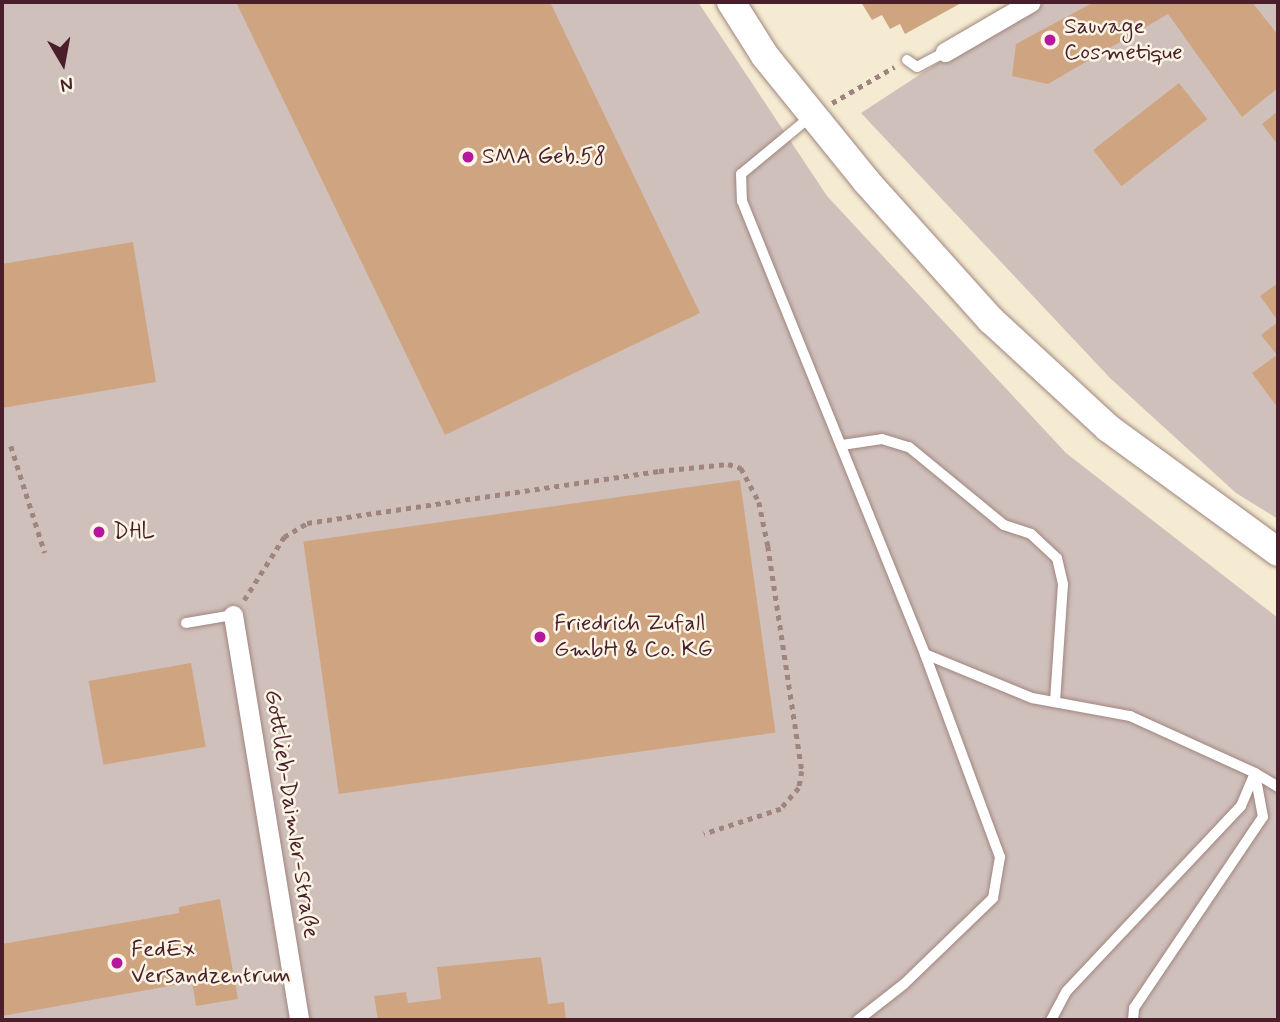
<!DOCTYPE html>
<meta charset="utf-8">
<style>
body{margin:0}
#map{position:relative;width:1280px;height:1022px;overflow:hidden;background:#f5ebd2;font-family:Mynerve,sans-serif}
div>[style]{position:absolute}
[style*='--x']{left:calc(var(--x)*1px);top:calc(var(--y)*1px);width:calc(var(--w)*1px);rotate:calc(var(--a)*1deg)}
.industrial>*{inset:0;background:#d0c0bc}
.building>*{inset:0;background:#cfa581;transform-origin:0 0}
.path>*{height:4.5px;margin-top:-2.25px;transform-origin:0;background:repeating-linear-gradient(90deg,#a0857e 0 5px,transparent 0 10px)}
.roads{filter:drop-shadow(0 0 2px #a0857e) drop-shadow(0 0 2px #a0857e)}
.lane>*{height:10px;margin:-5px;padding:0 5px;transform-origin:5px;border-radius:5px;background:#fff}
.street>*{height:19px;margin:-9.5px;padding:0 9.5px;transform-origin:9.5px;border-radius:9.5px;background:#fff}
.secondary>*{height:28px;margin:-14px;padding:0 14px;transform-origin:14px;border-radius:14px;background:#fff}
.dots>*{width:19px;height:19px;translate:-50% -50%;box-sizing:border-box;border:4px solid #fcf5e5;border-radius:50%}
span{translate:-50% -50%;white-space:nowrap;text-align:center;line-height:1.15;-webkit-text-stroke:5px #fcf5e5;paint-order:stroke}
.poi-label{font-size:23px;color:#4a1f2b}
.left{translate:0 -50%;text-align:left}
.street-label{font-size:23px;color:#4a1f2b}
.frame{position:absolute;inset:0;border:4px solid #4a1f2b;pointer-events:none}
.north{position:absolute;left:28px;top:28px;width:70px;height:70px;-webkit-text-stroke:5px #fcf5e5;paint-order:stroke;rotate:170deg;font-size:19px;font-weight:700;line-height:28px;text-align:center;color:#4a1f2b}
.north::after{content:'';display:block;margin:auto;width:24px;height:32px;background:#4a1f2b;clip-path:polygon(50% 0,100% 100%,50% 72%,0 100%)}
</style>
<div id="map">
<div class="industrial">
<i style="clip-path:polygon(2px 2px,698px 2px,827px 196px,1066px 453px,1278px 618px,1278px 1020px,2px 1020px)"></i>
<i style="clip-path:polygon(1031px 2px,1278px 2px,1278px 519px,1236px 493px,1110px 378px,861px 113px)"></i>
</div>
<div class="building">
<i style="clip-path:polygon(236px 2px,550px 2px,700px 313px,445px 435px)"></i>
<i style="clip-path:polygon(861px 2px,963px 2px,905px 34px,900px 24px,890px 29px,882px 15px,872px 20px)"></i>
<i style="clip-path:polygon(1094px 2px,1252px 2px,1278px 35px,1278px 88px,1242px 117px,1168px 14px,1048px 84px,1012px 76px,1016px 44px)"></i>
<i style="left:1179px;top:83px;width:46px;height:109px;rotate:52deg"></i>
<i style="clip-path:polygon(1278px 111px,1278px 145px,1262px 124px)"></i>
<i style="clip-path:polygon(133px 242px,156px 382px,2px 408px,2px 264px)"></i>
<i style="clip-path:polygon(1278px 283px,1278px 321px,1260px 296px)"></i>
<i style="clip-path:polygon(1278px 322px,1278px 408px,1252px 373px,1277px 355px,1261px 335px)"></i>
<i style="left:740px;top:480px;width:255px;height:441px;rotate:82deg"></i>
<i style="left:191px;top:663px;width:85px;height:104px;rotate:80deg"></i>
<i style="clip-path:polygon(220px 899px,238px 999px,196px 1006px,192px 982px,2px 1016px,2px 944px,179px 913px,179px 907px)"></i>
<i style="clip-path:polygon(541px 957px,548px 1004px,564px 1002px,566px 1020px,378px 1020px,374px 996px,406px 992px,408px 1003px,441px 999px,437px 967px)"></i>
</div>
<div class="path">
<i style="--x:832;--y:103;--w:72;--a:-30.1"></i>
<i style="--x:11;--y:446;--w:112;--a:72.4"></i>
<i style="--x:244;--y:600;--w:75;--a:-57.6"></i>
<i style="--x:284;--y:537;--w:27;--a:-31"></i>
<i style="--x:307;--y:523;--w:356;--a:-8.4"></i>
<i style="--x:659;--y:471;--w:69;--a:-5.8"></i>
<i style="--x:728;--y:464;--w:14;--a:17"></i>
<i style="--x:741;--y:468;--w:38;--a:62"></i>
<i style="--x:759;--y:502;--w:45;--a:78.4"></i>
<i style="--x:768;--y:546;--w:228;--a:81.4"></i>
<i style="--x:802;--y:771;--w:17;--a:100"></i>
<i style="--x:799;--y:788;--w:28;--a:131"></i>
<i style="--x:781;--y:809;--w:81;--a:162"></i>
</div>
<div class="roads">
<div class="lane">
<i style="--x:907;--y:60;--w:12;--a:35"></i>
<i style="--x:917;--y:67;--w:32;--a:-28"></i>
<i style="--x:810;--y:117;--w:89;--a:140.4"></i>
<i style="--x:741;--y:174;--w:27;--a:88"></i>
<i style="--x:742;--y:201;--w:489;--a:68"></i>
<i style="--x:925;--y:654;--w:116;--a:22.4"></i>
<i style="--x:1032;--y:698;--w:100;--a:10.4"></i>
<i style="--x:1130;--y:716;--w:137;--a:24.5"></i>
<i style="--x:1255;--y:773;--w:36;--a:113"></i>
<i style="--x:1241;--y:806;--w:255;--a:133.3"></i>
<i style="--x:1066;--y:992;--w:32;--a:118"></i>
<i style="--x:842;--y:445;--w:40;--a:-8.5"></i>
<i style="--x:882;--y:439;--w:28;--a:17"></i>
<i style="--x:909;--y:447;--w:123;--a:39.4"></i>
<i style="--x:1004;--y:525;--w:28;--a:18"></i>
<i style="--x:1031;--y:534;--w:35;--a:43"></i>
<i style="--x:1057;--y:558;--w:27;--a:77"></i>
<i style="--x:1063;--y:584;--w:118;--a:93.9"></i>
<i style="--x:186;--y:623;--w:48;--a:-9.7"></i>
<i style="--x:1255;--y:773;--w:27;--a:31"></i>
<i style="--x:858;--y:1020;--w:58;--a:-38"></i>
<i style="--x:904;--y:984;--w:124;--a:-44"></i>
<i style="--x:993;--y:898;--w:42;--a:-80.3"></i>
<i style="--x:1000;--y:857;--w:216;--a:-110.3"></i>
<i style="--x:1133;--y:1020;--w:12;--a:-85"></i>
<i style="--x:1134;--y:1008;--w:230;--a:-56"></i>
<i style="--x:1263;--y:817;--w:44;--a:-100.5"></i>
</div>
<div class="street">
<i style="--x:945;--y:52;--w:99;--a:-30.2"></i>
<i style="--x:233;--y:615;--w:410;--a:80.7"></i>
</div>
<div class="secondary">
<i style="--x:731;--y:2;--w:64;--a:57.8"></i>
<i style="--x:765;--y:56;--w:162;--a:51"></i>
<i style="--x:867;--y:182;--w:186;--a:48.1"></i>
<i style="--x:991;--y:320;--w:159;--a:42.7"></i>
<i style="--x:1108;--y:428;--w:210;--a:36.1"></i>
</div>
</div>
<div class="dots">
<i style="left:1050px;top:40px;background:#b5179e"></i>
<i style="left:468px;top:157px;background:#b5179e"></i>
<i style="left:99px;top:532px;background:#b5179e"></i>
<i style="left:540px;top:637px;background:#b5179e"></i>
<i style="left:117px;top:963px;background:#b5179e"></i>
</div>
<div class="poi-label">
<span class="left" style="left:1064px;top:40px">Sauvage<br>Cosmetique</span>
<span class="left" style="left:482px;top:157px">SMA Geb.58</span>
<span class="left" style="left:113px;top:532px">DHL</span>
<span class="left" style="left:554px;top:637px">Friedrich Zufall<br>GmbH &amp; Co. KG</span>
<span class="left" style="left:131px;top:963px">FedEx<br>Versandzentrum</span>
</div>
<div class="street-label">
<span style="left:291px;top:814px;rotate:81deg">Gottlieb-Daimler-Straße</span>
</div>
<div class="frame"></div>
<div class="north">N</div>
</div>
